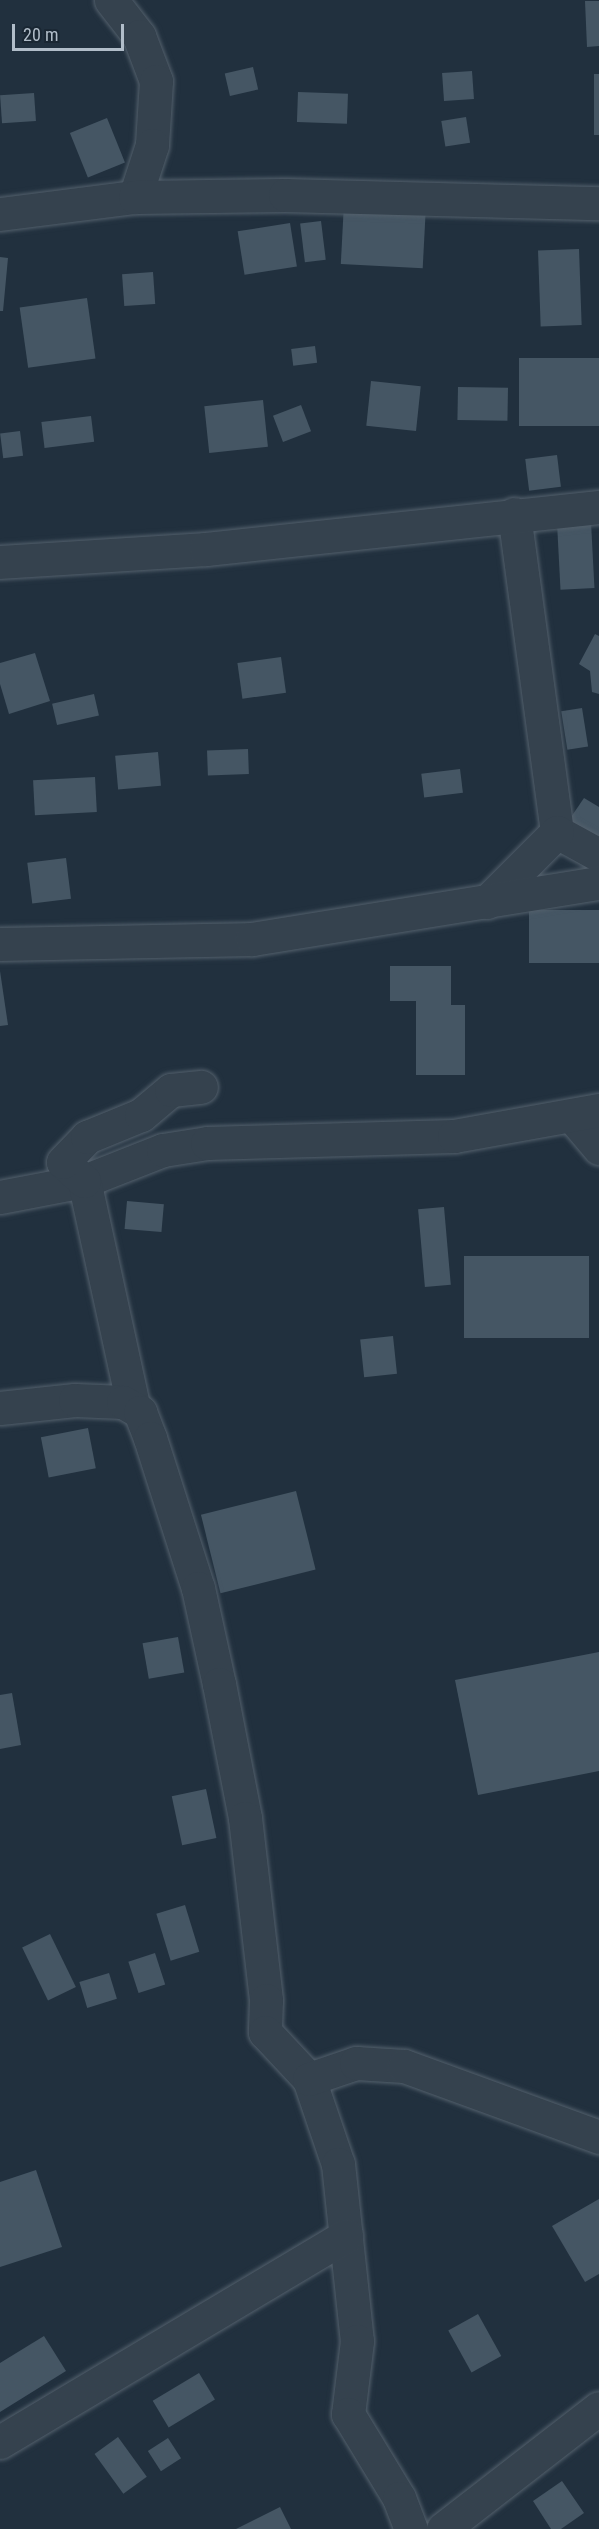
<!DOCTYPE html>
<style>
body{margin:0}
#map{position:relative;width:599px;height:2529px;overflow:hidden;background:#21303e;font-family:"Roboto Condensed",sans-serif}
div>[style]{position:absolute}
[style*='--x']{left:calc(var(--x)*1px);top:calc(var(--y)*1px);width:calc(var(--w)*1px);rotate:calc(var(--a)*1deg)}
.building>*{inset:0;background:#455664;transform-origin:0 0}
.roads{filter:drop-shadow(0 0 2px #53606c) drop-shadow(0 0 2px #53606c)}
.street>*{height:33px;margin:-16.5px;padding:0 16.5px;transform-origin:16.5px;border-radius:16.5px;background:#35424e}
span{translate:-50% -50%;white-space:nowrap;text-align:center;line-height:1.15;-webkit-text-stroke:5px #1a2733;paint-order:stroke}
.scale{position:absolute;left:12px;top:24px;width:112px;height:27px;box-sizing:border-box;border:3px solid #b1bdc9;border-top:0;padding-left:8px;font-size:18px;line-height:21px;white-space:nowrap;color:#b1bdc9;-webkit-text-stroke:4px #1a2733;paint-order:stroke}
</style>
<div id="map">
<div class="building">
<i style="clip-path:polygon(585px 1px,599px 1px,599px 46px,587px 47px)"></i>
<i style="left:253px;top:67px;width:23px;height:29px;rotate:77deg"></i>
<i style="left:472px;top:71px;width:28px;height:30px;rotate:86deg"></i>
<i style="left:594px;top:74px;width:5px;height:61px"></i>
<i style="left:298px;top:92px;width:50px;height:30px;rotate:2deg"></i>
<i style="left:34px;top:93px;width:28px;height:34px;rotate:86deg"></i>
<i style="left:466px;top:117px;width:26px;height:25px;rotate:81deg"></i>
<i style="left:107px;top:118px;width:48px;height:40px;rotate:68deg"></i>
<i style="left:344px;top:203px;width:82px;height:61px;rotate:3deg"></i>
<i style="left:321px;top:221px;width:39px;height:21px;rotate:83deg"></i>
<i style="left:290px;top:223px;width:44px;height:53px;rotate:81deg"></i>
<i style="left:579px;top:249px;width:76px;height:41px;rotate:88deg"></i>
<i style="clip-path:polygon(0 257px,8px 258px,3px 311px,0 311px)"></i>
<i style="left:153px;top:272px;width:32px;height:31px;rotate:86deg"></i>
<i style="left:87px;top:298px;width:61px;height:68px;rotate:82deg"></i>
<i style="left:315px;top:346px;width:17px;height:24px;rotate:83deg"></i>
<i style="left:599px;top:358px;width:68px;height:80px;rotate:90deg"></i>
<i style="left:371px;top:381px;width:50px;height:45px;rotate:6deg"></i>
<i style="left:458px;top:387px;width:50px;height:33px;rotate:1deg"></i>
<i style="left:263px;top:400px;width:47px;height:59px;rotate:84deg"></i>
<i style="left:301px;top:405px;width:28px;height:30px;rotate:69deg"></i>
<i style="left:91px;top:416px;width:26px;height:50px;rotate:83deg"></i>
<i style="left:20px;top:431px;width:25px;height:20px;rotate:83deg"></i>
<i style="left:557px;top:455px;width:32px;height:32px;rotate:83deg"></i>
<i style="left:591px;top:522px;width:66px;height:34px;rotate:87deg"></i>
<i style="clip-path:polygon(595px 634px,599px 636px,599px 694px,592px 692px,590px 671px,579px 664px)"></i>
<i style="clip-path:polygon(35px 653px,50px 701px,9px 714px,0 684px,0 663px)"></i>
<i style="left:281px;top:657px;width:36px;height:44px;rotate:82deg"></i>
<i style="left:94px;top:694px;width:22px;height:43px;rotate:77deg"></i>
<i style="left:582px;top:708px;width:39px;height:21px;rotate:81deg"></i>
<i style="left:248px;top:749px;width:25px;height:41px;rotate:88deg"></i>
<i style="left:158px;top:752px;width:34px;height:43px;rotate:85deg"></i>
<i style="left:460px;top:769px;width:24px;height:39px;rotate:83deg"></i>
<i style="left:95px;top:777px;width:35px;height:62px;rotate:87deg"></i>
<i style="clip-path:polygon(584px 798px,599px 807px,599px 841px,569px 820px)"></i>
<i style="left:66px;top:858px;width:41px;height:39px;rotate:83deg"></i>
<i style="left:599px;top:910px;width:53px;height:70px;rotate:90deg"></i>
<i style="clip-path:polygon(390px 966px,451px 966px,451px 1005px,465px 1005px,465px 1075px,416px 1075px,416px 1001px,390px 1001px)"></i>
<i style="clip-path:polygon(0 971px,8px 1025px,0 1026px)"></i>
<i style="left:127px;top:1201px;width:37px;height:28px;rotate:5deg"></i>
<i style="left:444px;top:1207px;width:78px;height:26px;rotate:85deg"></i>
<i style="left:589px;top:1256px;width:82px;height:125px;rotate:90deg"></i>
<i style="left:393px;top:1336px;width:38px;height:33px;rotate:84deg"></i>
<i style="left:88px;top:1428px;width:41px;height:48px;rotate:79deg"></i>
<i style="left:296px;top:1491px;width:81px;height:98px;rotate:76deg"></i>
<i style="left:178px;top:1637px;width:36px;height:36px;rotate:80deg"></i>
<i style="clip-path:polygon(599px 1652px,599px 1771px,478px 1795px,455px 1680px)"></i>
<i style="clip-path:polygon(12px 1693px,21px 1745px,0 1749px,0 1695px)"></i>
<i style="left:206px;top:1789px;width:50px;height:35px;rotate:78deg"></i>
<i style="left:185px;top:1905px;width:49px;height:30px;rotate:73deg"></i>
<i style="left:50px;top:1934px;width:59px;height:31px;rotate:64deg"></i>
<i style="left:155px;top:1953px;width:33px;height:28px;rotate:72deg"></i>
<i style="left:109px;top:1973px;width:27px;height:31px;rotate:73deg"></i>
<i style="clip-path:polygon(36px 2170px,62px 2247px,0 2267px,0 2182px)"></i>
<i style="clip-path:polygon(599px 2199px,599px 2274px,585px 2282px,552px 2226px)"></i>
<i style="left:478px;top:2314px;width:48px;height:34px;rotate:61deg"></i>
<i style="clip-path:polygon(44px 2336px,66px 2371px,0 2412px,0 2363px)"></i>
<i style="left:199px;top:2373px;width:31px;height:54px;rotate:59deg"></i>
<i style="left:118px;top:2437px;width:49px;height:29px;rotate:54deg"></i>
<i style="left:168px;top:2438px;width:24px;height:24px;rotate:57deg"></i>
<i style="clip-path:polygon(562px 2481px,584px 2513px,561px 2529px,551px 2529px,533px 2501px)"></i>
<i style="clip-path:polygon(280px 2507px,291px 2529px,236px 2529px)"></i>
</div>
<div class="roads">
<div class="street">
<i style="--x:111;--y:0;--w:46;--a:52.1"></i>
<i style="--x:139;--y:36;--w:48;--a:69.3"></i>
<i style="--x:156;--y:81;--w:64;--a:93.6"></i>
<i style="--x:152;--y:145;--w:55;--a:108.1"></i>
<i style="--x:0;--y:214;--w:136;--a:-7.2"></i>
<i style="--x:135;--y:197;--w:150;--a:-0.8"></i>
<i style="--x:285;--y:195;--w:314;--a:1.5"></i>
<i style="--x:514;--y:514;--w:321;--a:82.3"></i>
<i style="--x:0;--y:562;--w:206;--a:-3.6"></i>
<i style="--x:206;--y:549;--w:395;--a:-6.1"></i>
<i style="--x:557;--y:832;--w:48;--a:28.7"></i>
<i style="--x:487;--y:902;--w:99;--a:-45"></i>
<i style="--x:0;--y:944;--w:252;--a:-1.1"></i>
<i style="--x:252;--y:939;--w:351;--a:-9.2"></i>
<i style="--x:572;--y:1116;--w:42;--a:49.8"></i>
<i style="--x:0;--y:1197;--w:86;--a:-10.8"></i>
<i style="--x:84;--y:1181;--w:85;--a:-21.4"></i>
<i style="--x:163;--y:1150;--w:45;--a:-9"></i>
<i style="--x:207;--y:1143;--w:247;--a:-1.6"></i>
<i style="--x:454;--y:1136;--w:147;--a:-10.2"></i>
<i style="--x:133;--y:1405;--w:229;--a:-102.3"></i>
<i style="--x:84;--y:1181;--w:28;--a:-138"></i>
<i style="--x:63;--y:1162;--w:35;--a:-46"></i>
<i style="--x:87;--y:1137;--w:58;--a:-22.2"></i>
<i style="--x:141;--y:1115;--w:39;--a:-40"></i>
<i style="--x:171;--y:1090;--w:30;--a:-6"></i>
<i style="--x:0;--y:1408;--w:75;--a:-6.1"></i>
<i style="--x:75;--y:1400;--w:48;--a:2.4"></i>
<i style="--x:123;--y:1402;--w:20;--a:30"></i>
<i style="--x:140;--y:1412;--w:28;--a:69"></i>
<i style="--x:150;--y:1438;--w:157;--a:72.3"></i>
<i style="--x:198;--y:1588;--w:98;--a:77.7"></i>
<i style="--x:219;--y:1684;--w:136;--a:79"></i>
<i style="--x:245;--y:1818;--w:183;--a:83.4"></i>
<i style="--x:266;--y:2000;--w:32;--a:92"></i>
<i style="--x:265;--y:2032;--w:64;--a:46.9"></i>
<i style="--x:309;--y:2079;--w:90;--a:71.2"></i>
<i style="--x:338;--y:2164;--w:178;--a:83.9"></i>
<i style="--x:357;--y:2341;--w:74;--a:97"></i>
<i style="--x:348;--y:2414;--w:98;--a:58.7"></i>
<i style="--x:399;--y:2498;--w:33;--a:69"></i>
<i style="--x:309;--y:2079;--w:50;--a:-18.8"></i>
<i style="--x:356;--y:2063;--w:48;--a:3.6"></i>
<i style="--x:404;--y:2066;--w:208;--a:20"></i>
<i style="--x:0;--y:2442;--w:403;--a:-30.8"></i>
<i style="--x:443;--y:2529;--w:197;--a:-37.8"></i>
</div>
</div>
<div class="scale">20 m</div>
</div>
